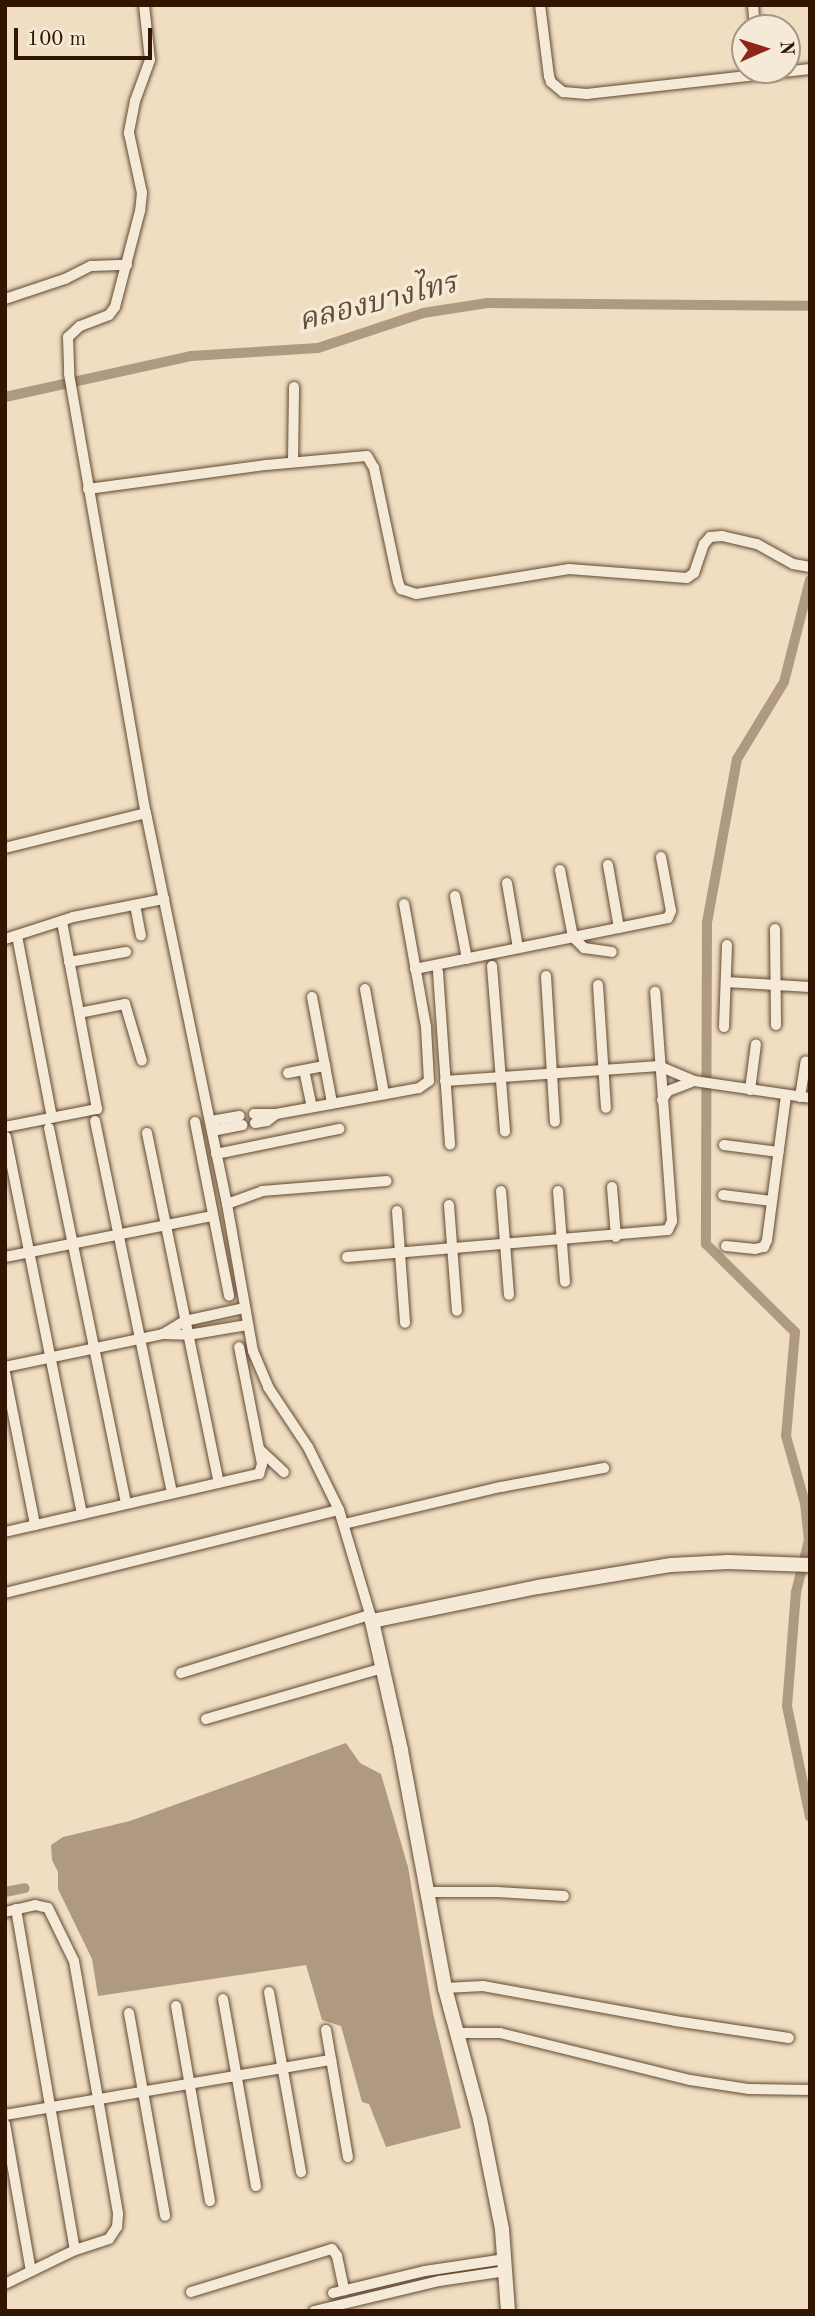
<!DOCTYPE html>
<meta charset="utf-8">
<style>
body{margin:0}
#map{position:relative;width:815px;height:2316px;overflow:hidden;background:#f0dec2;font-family:"Old Standard TT","Noto Serif Thai",serif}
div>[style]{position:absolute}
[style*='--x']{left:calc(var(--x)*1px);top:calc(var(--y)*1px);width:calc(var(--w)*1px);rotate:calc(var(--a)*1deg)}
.water>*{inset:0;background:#af9a81}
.canal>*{height:10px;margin:-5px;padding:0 5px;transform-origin:5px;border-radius:5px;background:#af9a81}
.roads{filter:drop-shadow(0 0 2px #624832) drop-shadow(0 0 2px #624832)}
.street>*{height:10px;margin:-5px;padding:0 5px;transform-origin:5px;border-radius:5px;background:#f5ead7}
.secondary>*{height:14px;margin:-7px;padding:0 7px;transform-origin:7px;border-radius:7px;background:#f5ead7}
span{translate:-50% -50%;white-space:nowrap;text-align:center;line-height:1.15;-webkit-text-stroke:7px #f5ead7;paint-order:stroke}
.water-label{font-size:30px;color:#644b35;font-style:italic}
.frame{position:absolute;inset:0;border:7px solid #321602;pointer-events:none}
.north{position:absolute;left:731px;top:14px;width:70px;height:70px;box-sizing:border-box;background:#f5ead7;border:2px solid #a79582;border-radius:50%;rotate:87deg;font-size:19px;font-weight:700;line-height:28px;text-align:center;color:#321602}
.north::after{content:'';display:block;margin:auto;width:24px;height:32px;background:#8f2418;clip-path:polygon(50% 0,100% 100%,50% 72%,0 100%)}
.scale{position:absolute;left:14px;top:28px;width:138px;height:32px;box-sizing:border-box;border:4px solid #321602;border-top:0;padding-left:9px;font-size:21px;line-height:24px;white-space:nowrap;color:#321602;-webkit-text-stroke:5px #f5ead7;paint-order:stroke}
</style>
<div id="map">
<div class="water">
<i style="clip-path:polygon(346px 1743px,360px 1763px,381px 1774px,408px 1867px,433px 2013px,461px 2128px,386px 2147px,369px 2104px,362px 2102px,341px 2026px,322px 2020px,306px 1965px,98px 1996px,92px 1959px,58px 1889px,58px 1872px,52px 1860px,51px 1845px,63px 1837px,130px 1821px)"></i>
</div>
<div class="canal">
<i style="--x:5;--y:397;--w:190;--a:-12.4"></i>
<i style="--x:191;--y:356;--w:127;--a:-3.6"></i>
<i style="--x:318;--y:348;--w:111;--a:-18.4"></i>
<i style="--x:423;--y:313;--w:65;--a:-8.9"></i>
<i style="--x:487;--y:303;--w:323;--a:0.5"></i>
<i style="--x:810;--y:580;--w:105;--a:104.3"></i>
<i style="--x:784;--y:682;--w:90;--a:121.4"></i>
<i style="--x:737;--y:759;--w:167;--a:100.4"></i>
<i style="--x:707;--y:923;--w:321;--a:90.2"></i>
<i style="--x:706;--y:1244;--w:125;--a:44.7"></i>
<i style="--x:795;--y:1332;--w:104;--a:94.9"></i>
<i style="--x:786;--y:1436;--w:70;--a:74.2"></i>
<i style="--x:805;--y:1503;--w:37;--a:84"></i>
<i style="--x:809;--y:1540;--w:54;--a:104"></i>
<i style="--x:796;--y:1592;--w:114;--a:94.5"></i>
<i style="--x:787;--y:1706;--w:113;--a:78.3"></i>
<i style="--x:5;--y:1892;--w:20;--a:-11"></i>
</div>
<div class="roads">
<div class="street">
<i style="--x:144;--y:5;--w:55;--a:83.8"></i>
<i style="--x:150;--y:60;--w:44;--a:110.1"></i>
<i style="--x:135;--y:101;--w:33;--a:101"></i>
<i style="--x:129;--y:133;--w:61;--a:77.8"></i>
<i style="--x:142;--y:193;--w:18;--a:96"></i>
<i style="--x:140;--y:211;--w:99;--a:104.6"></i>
<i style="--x:115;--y:307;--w:10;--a:127"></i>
<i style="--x:109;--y:315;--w:31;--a:159"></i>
<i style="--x:80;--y:326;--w:16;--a:137"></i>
<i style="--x:68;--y:337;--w:37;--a:88"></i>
<i style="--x:69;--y:374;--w:446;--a:80.1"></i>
<i style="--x:146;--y:813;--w:399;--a:78.3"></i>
<i style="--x:227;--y:1204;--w:149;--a:80"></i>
<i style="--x:253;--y:1351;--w:39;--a:67"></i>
<i style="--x:268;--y:1387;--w:72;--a:56.3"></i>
<i style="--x:308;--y:1447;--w:70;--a:63.8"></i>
<i style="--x:339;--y:1510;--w:116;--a:73.4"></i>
<i style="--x:540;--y:5;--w:72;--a:82.8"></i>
<i style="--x:549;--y:76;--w:6;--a:72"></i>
<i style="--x:551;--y:82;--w:16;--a:40"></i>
<i style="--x:563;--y:92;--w:24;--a:5"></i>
<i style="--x:587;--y:94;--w:224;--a:-6.4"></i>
<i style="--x:753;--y:5;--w:23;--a:85"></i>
<i style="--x:5;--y:299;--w:63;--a:-18.4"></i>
<i style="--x:65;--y:279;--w:29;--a:-27"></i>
<i style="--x:91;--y:266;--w:36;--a:-2"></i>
<i style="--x:293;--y:462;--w:75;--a:-89.2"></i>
<i style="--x:88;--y:489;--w:180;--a:-7.7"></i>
<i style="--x:266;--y:465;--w:101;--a:-5.1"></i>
<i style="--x:367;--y:456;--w:14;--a:60"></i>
<i style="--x:374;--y:468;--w:116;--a:78.1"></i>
<i style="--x:398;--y:582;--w:8;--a:67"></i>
<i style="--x:401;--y:589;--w:16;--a:18"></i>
<i style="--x:416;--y:594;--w:155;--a:-9.3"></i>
<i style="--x:569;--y:569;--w:118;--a:4.4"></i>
<i style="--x:687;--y:578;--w:9;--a:-36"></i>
<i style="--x:694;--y:573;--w:31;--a:-71"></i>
<i style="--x:704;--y:544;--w:9;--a:-49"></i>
<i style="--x:710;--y:537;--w:12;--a:-5"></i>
<i style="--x:722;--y:536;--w:36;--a:13"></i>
<i style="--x:757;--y:544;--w:41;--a:29.1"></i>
<i style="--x:793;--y:564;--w:17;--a:10"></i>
<i style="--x:5;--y:848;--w:145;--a:-13.9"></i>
<i style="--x:608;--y:865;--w:64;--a:80.1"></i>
<i style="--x:560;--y:870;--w:68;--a:79"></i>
<i style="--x:573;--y:937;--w:16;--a:45"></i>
<i style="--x:584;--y:948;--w:28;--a:8"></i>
<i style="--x:507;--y:883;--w:66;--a:80.4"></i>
<i style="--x:455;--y:896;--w:64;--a:79.2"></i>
<i style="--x:135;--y:905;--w:31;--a:79"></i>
<i style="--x:775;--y:929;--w:96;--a:89.4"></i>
<i style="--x:17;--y:936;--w:185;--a:79.1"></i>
<i style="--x:5;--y:939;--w:71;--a:-17.9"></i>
<i style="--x:73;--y:917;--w:93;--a:-11.2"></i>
<i style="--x:69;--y:962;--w:58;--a:-10"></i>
<i style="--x:492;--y:966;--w:166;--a:85.5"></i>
<i style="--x:415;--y:969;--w:258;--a:-11.4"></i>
<i style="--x:668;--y:918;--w:8;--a:-67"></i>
<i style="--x:671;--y:911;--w:55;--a:-100.5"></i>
<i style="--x:438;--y:972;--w:173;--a:86"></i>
<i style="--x:546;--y:976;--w:146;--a:86.5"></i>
<i style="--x:726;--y:982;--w:84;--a:3.4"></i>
<i style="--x:598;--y:985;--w:123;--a:86.3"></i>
<i style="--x:365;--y:989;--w:107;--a:79.7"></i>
<i style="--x:312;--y:997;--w:108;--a:79.3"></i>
<i style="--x:79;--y:1013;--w:47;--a:-11.1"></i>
<i style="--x:125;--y:1004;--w:59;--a:73.4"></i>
<i style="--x:724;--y:1027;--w:82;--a:-87.9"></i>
<i style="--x:304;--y:1070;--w:38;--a:78"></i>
<i style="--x:288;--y:1073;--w:38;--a:-11"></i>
<i style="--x:445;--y:1081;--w:215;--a:-4"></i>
<i style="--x:659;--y:1066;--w:38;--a:23"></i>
<i style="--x:694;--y:1081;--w:117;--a:8.3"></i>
<i style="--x:750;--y:1090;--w:46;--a:-82.6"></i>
<i style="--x:800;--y:1097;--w:36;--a:-81"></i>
<i style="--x:662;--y:1100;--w:11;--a:-56"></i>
<i style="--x:668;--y:1091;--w:25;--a:-21"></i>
<i style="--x:254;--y:1114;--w:22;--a:0"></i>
<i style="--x:276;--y:1114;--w:145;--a:-10.3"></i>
<i style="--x:419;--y:1088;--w:12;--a:-35"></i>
<i style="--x:429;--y:1081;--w:54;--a:-93.2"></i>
<i style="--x:426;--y:1027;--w:125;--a:-100.1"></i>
<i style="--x:95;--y:1121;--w:380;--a:78.3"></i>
<i style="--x:211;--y:1121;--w:29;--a:-10"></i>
<i style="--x:195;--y:1122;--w:177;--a:78.9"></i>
<i style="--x:255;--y:1123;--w:12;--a:-9"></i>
<i style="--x:267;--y:1121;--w:11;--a:-38"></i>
<i style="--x:5;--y:1127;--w:94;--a:-11.1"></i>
<i style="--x:97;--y:1109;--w:190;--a:-100.6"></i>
<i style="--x:49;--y:1128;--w:383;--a:78.4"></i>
<i style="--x:212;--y:1131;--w:31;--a:-11"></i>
<i style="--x:147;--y:1133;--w:357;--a:78.4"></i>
<i style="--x:6;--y:1137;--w:385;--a:78.6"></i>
<i style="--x:724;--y:1145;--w:55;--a:7.3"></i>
<i style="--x:216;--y:1154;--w:126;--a:-11.5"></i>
<i style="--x:612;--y:1187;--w:50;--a:85.4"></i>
<i style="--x:501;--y:1191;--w:104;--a:85.6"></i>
<i style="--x:558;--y:1191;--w:91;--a:85.6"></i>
<i style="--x:723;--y:1195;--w:49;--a:7"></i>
<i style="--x:227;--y:1204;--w:37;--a:-20"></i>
<i style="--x:262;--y:1191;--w:125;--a:-4.6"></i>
<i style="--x:449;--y:1205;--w:106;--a:85.7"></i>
<i style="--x:397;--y:1211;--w:112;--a:85.9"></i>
<i style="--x:726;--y:1246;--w:29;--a:6"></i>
<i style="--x:755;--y:1249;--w:9;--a:-13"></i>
<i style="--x:764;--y:1247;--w:8;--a:-67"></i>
<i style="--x:767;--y:1240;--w:146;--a:-82.5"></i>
<i style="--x:5;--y:1257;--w:212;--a:-11.2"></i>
<i style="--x:347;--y:1257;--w:322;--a:-4.8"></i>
<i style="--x:668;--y:1230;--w:10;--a:-66"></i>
<i style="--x:672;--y:1221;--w:230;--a:-94.2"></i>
<i style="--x:163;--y:1334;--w:26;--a:-31"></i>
<i style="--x:185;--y:1321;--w:60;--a:-12.4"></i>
<i style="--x:5;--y:1367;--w:161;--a:-11.8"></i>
<i style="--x:163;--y:1334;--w:25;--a:2"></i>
<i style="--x:188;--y:1335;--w:60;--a:-9.6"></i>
<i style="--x:5;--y:1373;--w:155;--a:78.8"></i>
<i style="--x:259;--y:1449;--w:34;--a:43"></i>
<i style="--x:344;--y:1524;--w:161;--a:-13.3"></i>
<i style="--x:501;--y:1487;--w:105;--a:-10.5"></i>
<i style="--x:5;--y:1532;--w:261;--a:-12.9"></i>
<i style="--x:259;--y:1474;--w:10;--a:-73"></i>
<i style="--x:262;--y:1464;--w:119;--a:-101.1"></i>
<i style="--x:5;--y:1593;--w:344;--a:-14"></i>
<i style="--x:181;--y:1673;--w:198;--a:-17.1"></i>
<i style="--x:206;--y:1719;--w:184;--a:-16.1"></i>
<i style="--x:426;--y:1892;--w:71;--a:0"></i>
<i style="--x:497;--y:1892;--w:67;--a:3.4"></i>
<i style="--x:16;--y:1909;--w:346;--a:80.2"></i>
<i style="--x:5;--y:1912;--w:31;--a:-13"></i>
<i style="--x:35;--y:1905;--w:13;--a:13"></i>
<i style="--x:48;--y:1908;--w:59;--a:63.9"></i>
<i style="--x:74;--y:1961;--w:257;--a:80.1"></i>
<i style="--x:118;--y:2214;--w:13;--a:94"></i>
<i style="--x:117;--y:2227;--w:14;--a:124"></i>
<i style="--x:109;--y:2239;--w:36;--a:162"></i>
<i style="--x:75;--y:2250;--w:78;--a:154.1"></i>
<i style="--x:445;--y:1988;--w:38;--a:-3"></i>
<i style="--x:483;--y:1986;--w:195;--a:10.3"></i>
<i style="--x:675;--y:2021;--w:115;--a:8.5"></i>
<i style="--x:269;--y:1992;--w:183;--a:79.9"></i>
<i style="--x:223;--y:1999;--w:190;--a:80"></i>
<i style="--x:176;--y:2006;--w:198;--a:80.1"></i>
<i style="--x:129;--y:2013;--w:206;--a:79.9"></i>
<i style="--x:326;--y:2030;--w:129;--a:80.2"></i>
<i style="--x:456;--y:2033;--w:44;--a:0"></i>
<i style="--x:500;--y:2033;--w:196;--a:13.9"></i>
<i style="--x:690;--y:2080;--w:60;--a:8.7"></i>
<i style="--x:749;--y:2089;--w:61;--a:0.9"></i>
<i style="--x:5;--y:2115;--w:331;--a:-9.6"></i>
<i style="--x:5;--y:2124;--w:149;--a:80"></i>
<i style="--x:191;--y:2292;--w:147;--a:-17"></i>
<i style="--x:332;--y:2249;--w:9;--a:54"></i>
<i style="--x:337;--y:2256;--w:35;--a:78"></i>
<i style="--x:333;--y:2293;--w:95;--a:-13.4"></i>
<i style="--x:425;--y:2271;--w:81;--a:-8.5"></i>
<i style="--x:314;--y:2311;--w:129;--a:-13.5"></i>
<i style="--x:439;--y:2281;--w:68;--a:-8.5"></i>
</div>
<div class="secondary">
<i style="--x:508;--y:2311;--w:82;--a:-94.2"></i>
<i style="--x:502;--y:2229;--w:112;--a:-101.3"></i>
<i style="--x:480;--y:2119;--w:136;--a:-105"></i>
<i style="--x:445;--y:1988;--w:242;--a:-100.5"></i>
<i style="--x:401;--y:1750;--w:132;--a:-102.7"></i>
<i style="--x:372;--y:1621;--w:169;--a:-11.6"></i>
<i style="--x:538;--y:1587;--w:135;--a:-9.4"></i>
<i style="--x:671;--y:1565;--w:57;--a:-3"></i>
<i style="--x:728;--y:1562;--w:82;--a:2.1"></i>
</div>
</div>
<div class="water-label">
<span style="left:378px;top:303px;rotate:-14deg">คลองบางไทร</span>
</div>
<div class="frame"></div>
<div class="north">N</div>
<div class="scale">100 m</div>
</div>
